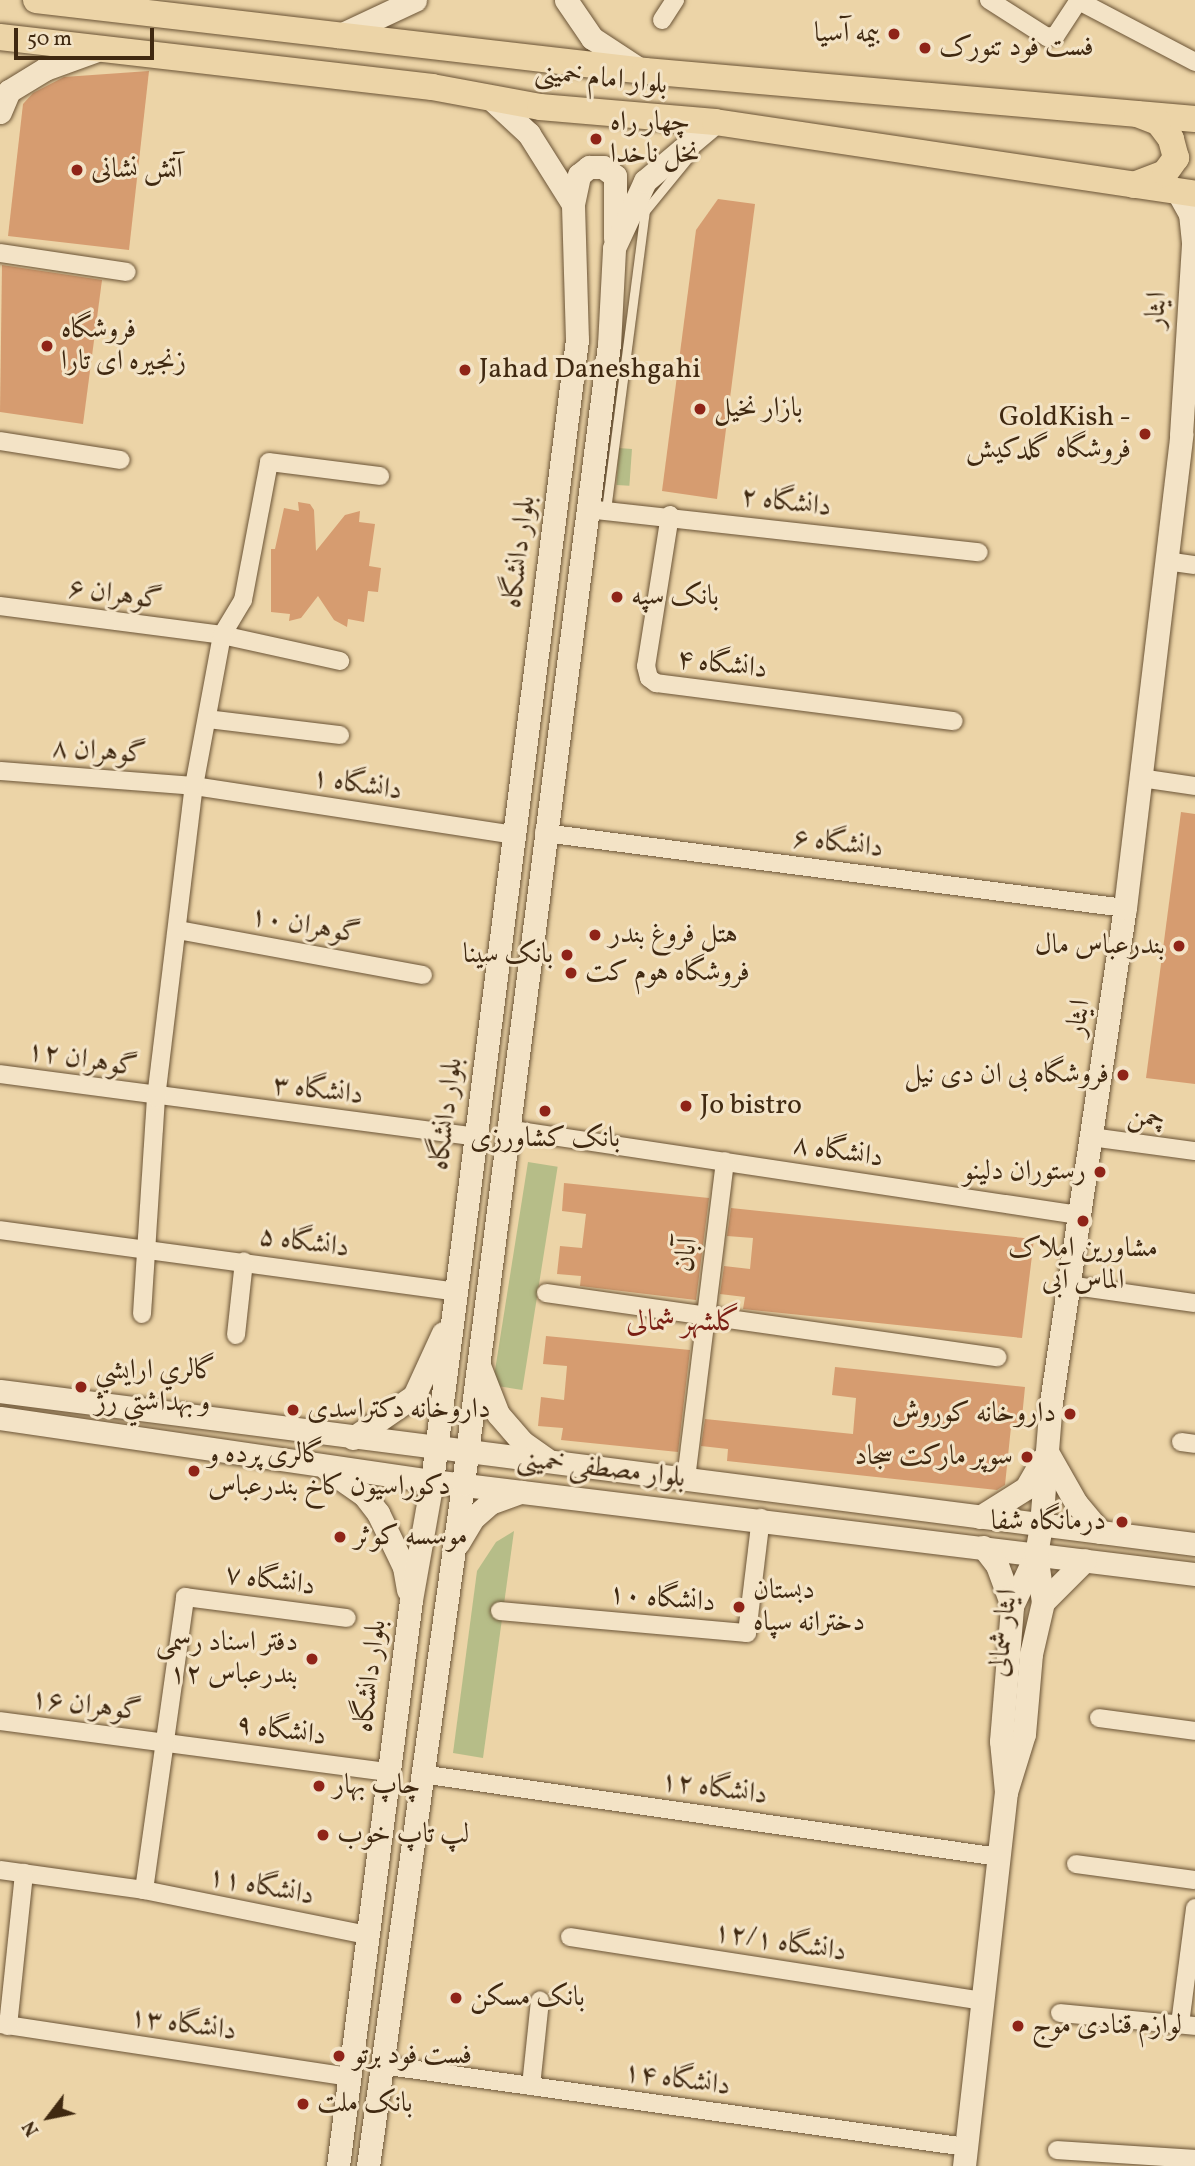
<!DOCTYPE html>
<meta charset="utf-8">
<style>
body{margin:0}
#map{position:relative;width:1195px;height:2166px;overflow:hidden;background:#ecd4a7;font-family:Vollkorn,Amiri,serif}
div>[style]{position:absolute}
[style*='--x']{left:calc(var(--x)*1px);top:calc(var(--y)*1px);width:calc(var(--w)*1px);rotate:calc(var(--a)*1deg)}
.green>*{inset:0;background:#b6bd88;transform-origin:0 0}
.building>*{inset:0;background:#d69c70}
.roads{filter:drop-shadow(0 0 2px #6b5436) drop-shadow(0 0 2px #6b5436)}
.lane>*{height:9px;margin:-4.5px;padding:0 4.5px;transform-origin:4.5px;border-radius:4.5px;background:#f3e3c6}
.street>*{height:18px;margin:-9px;padding:0 9px;transform-origin:9px;border-radius:9px;background:#f3e3c6}
.secondary>*{height:23px;margin:-11.5px;padding:0 11.5px;transform-origin:11.5px;border-radius:11.5px;background:#f3e3c6}
.primary>*{height:26px;margin:-13px;padding:0 13px;transform-origin:13px;border-radius:13px;background:#ecd4a7}
.dots>*{width:19px;height:19px;translate:-50% -50%;box-sizing:border-box;border:4px solid #f3e3c6;border-radius:50%}
span{translate:-50% -50%;white-space:nowrap;text-align:center;line-height:1.15;-webkit-text-stroke:6px #f3e3c6;paint-order:stroke}
.poi-label{font-size:28px;color:#402911}
.right{translate:-100% -50%;text-align:right}
.left{translate:0 -50%;text-align:left}
.street-label{font-size:28px;color:#402911}
.neighbourhood-label{font-size:30px;color:#7a1f14}
.north{position:absolute;left:14px;top:2082px;width:70px;height:70px;-webkit-text-stroke:5px #f3e3c6;paint-order:stroke;rotate:238deg;font-size:19px;font-weight:700;line-height:28px;text-align:center;color:#402911}
.north::after{content:'';display:block;margin:auto;width:24px;height:32px;background:#402911;clip-path:polygon(50% 0,100% 100%,50% 72%,0 100%)}
.scale{position:absolute;left:14px;top:28px;width:140px;height:32px;box-sizing:border-box;border:4px solid #402911;border-top:0;padding-left:9px;font-size:21px;line-height:24px;white-space:nowrap;color:#402911;-webkit-text-stroke:5px #f3e3c6;paint-order:stroke}
</style>
<div id="map">
<div class="green">
<i style="left:619px;top:448px;width:13px;height:37px;rotate:4deg"></i>
<i style="left:528px;top:1162px;width:30px;height:226px;rotate:9deg"></i>
<i style="clip-path:polygon(514px 1531px,483px 1758px,453px 1753px,477px 1571px,496px 1542px)"></i>
</div>
<div class="building">
<i style="clip-path:polygon(149px 71px,129px 250px,8px 236px,23px 104px,33px 93px,64px 77px)"></i>
<i style="clip-path:polygon(718px 199px,755px 204px,717px 499px,662px 491px,696px 230px)"></i>
<i style="clip-path:polygon(2px 265px,102px 280px,83px 424px,0 412px)"></i>
<i style="clip-path:polygon(298px 502px,310px 504px,314px 510px,316px 551px,345px 515px,360px 511px,359px 522px,375px 524px,369px 566px,381px 568px,378px 592px,368px 591px,364px 622px,348px 619px,347px 627px,334px 620px,318px 596px,301px 618px,289px 621px,290px 614px,271px 612px,271px 549px,275px 549px,284px 508px,299px 511px)"></i>
<i style="clip-path:polygon(1181px 812px,1195px 814px,1195px 1084px,1146px 1078px)"></i>
<i style="clip-path:polygon(564px 1183px,709px 1198px,696px 1300px,580px 1286px,581px 1276px,557px 1274px,560px 1246px,582px 1248px,586px 1214px,562px 1211px)"></i>
<i style="clip-path:polygon(731px 1208px,1034px 1239px,1022px 1338px,743px 1309px,745px 1297px,720px 1294px,724px 1266px,750px 1269px,753px 1238px,727px 1236px)"></i>
<i style="clip-path:polygon(546px 1336px,690px 1350px,678px 1452px,561px 1440px,563px 1428px,538px 1426px,541px 1397px,564px 1400px,567px 1366px,543px 1364px)"></i>
<i style="clip-path:polygon(835px 1367px,1025px 1387px,1021px 1428px,1011px 1427px,1005px 1485px,997px 1490px,727px 1461px,728px 1449px,701px 1446px,705px 1419px,853px 1434px,856px 1398px,832px 1395px)"></i>
</div>
<div class="roads">
<div class="lane">
<i style="--x:606;--y:510;--w:302;--a:-82.6"></i>
<i style="--x:645;--y:211;--w:77;--a:-50.8"></i>
</div>
<div class="street">
<i style="--x:989;--y:0;--w:69;--a:32.5"></i>
<i style="--x:1047;--y:37;--w:9;--a:-13"></i>
<i style="--x:1056;--y:35;--w:42;--a:-56.7"></i>
<i style="--x:1079;--y:1;--w:131;--a:27.7"></i>
<i style="--x:662;--y:20;--w:24;--a:-57"></i>
<i style="--x:0;--y:253;--w:128;--a:8.5"></i>
<i style="--x:0;--y:441;--w:122;--a:8.9"></i>
<i style="--x:587;--y:509;--w:394;--a:6.3"></i>
<i style="--x:670;--y:515;--w:153;--a:99"></i>
<i style="--x:646;--y:666;--w:12;--a:76"></i>
<i style="--x:649;--y:678;--w:9;--a:36"></i>
<i style="--x:656;--y:683;--w:300;--a:7.3"></i>
<i style="--x:1166;--y:561;--w:29;--a:8"></i>
<i style="--x:0;--y:606;--w:224;--a:7.4"></i>
<i style="--x:222;--y:635;--w:121;--a:12.4"></i>
<i style="--x:207;--y:719;--w:134;--a:6.9"></i>
<i style="--x:0;--y:771;--w:195;--a:4.4"></i>
<i style="--x:194;--y:786;--w:323;--a:8.7"></i>
<i style="--x:1140;--y:778;--w:56;--a:8.3"></i>
<i style="--x:544;--y:833;--w:586;--a:7.36"></i>
<i style="--x:178;--y:930;--w:249;--a:10.4"></i>
<i style="--x:0;--y:1074;--w:478;--a:7.5"></i>
<i style="--x:506;--y:1129;--w:579;--a:8.54"></i>
<i style="--x:1091;--y:1137;--w:105;--a:7.7"></i>
<i style="--x:0;--y:1230;--w:458;--a:7.7"></i>
<i style="--x:1068;--y:1285;--w:128;--a:8.1"></i>
<i style="--x:546;--y:1293;--w:456;--a:8.1"></i>
<i style="--x:142;--y:1314;--w:216;--a:-86.3"></i>
<i style="--x:156;--y:1098;--w:314;--a:-83.1"></i>
<i style="--x:194;--y:786;--w:154;--a:-79.5"></i>
<i style="--x:222;--y:635;--w:41;--a:-59"></i>
<i style="--x:243;--y:600;--w:140;--a:-79.3"></i>
<i style="--x:269;--y:462;--w:112;--a:7.2"></i>
<i style="--x:236;--y:1335;--w:74;--a:-83.8"></i>
<i style="--x:1181;--y:1442;--w:14;--a:8"></i>
<i style="--x:686;--y:1479;--w:320;--a:-83"></i>
<i style="--x:500;--y:1611;--w:248;--a:5.1"></i>
<i style="--x:747;--y:1633;--w:116;--a:-83.1"></i>
<i style="--x:1099;--y:1718;--w:97;--a:7.7"></i>
<i style="--x:0;--y:1721;--w:392;--a:7.5"></i>
<i style="--x:421;--y:1774;--w:584;--a:8.17"></i>
<i style="--x:1076;--y:1864;--w:120;--a:7.7"></i>
<i style="--x:0;--y:1870;--w:145;--a:7.9"></i>
<i style="--x:144;--y:1890;--w:228;--a:11.4"></i>
<i style="--x:144;--y:1890;--w:296;--a:-82"></i>
<i style="--x:185;--y:1597;--w:163;--a:7.4"></i>
<i style="--x:570;--y:1937;--w:418;--a:8.8"></i>
<i style="--x:1060;--y:2013;--w:136;--a:5.5"></i>
<i style="--x:0;--y:2024;--w:354;--a:8.6"></i>
<i style="--x:1180;--y:2024;--w:117;--a:-82.6"></i>
<i style="--x:8;--y:2026;--w:154;--a:-84"></i>
<i style="--x:381;--y:2065;--w:591;--a:7.98"></i>
<i style="--x:531;--y:2086;--w:86;--a:-84"></i>
<i style="--x:1057;--y:2150;--w:138;--a:3.7"></i>
</div>
<div class="secondary">
<i style="--x:566;--y:0;--w:46;--a:55.6"></i>
<i style="--x:592;--y:38;--w:53;--a:33.4"></i>
<i style="--x:338;--y:36;--w:85;--a:-25.1"></i>
<i style="--x:0;--y:112;--w:23;--a:-67"></i>
<i style="--x:9;--y:91;--w:42;--a:-31.4"></i>
<i style="--x:45;--y:69;--w:55;--a:-20.1"></i>
<i style="--x:573;--y:204;--w:30;--a:-78"></i>
<i style="--x:579;--y:175;--w:13;--a:-39"></i>
<i style="--x:589;--y:167;--w:14;--a:0"></i>
<i style="--x:603;--y:167;--w:15;--a:37"></i>
<i style="--x:615;--y:176;--w:62;--a:90"></i>
<i style="--x:480;--y:1368;--w:49;--a:68.6"></i>
<i style="--x:498;--y:1414;--w:37;--a:49"></i>
<i style="--x:522;--y:1442;--w:29;--a:35"></i>
<i style="--x:0;--y:1391;--w:1205;--a:7.3"></i>
<i style="--x:0;--y:1418;--w:437;--a:8.3"></i>
<i style="--x:432;--y:1481;--w:769;--a:6.95"></i>
<i style="--x:353;--y:1438;--w:74;--a:-34.5"></i>
<i style="--x:414;--y:1396;--w:69;--a:-65.3"></i>
<i style="--x:1047;--y:1452;--w:59;--a:60.4"></i>
<i style="--x:1076;--y:1503;--w:38;--a:50"></i>
<i style="--x:327;--y:1469;--w:45;--a:35.1"></i>
<i style="--x:364;--y:1495;--w:23;--a:52"></i>
<i style="--x:378;--y:1513;--w:60;--a:64.3"></i>
<i style="--x:404;--y:1567;--w:23;--a:80"></i>
<i style="--x:980;--y:1517;--w:54;--a:-32.2"></i>
<i style="--x:1026;--y:1488;--w:34;--a:-60"></i>
<i style="--x:458;--y:1543;--w:29;--a:-59"></i>
<i style="--x:473;--y:1518;--w:23;--a:-41"></i>
<i style="--x:490;--y:1503;--w:33;--a:-20"></i>
<i style="--x:983;--y:1547;--w:23;--a:52"></i>
<i style="--x:997;--y:1565;--w:44;--a:69.9"></i>
<i style="--x:1043;--y:1602;--w:59;--a:-45"></i>
<i style="--x:1006;--y:1792;--w:51;--a:-95.6"></i>
<i style="--x:1001;--y:1741;--w:135;--a:-85.3"></i>
<i style="--x:1012;--y:1606;--w:57;--a:-65.2"></i>
<i style="--x:1036;--y:1554;--w:29;--a:-80"></i>
<i style="--x:1041;--y:1525;--w:123;--a:-85.4"></i>
<i style="--x:1051;--y:1402;--w:500;--a:-81.5"></i>
<i style="--x:1125;--y:908;--w:476;--a:-83.2"></i>
<i style="--x:1181;--y:435;--w:193;--a:-86.4"></i>
<i style="--x:1193;--y:242;--w:28;--a:-96"></i>
<i style="--x:1190;--y:214;--w:25;--a:-119"></i>
<i style="--x:338;--y:2166;--w:571;--a:-82.65"></i>
<i style="--x:411;--y:1600;--w:121;--a:-80"></i>
<i style="--x:432;--y:1481;--w:1150;--a:-82.76"></i>
<i style="--x:577;--y:340;--w:136;--a:-91.7"></i>
<i style="--x:573;--y:204;--w:83;--a:-122.2"></i>
<i style="--x:529;--y:134;--w:54;--a:-137.2"></i>
<i style="--x:368;--y:2166;--w:689;--a:-82.07"></i>
<i style="--x:463;--y:1484;--w:1148;--a:-82.7"></i>
<i style="--x:609;--y:345;--w:97;--a:-87"></i>
<i style="--x:614;--y:248;--w:74;--a:-65.2"></i>
<i style="--x:645;--y:181;--w:92;--a:-40.1"></i>
<i style="--x:964;--y:2166;--w:376;--a:-83.6"></i>
<i style="--x:1006;--y:1792;--w:61;--a:-72.8"></i>
<i style="--x:1024;--y:1734;--w:80;--a:-85"></i>
<i style="--x:1031;--y:1654;--w:53;--a:-77"></i>
<i style="--x:1043;--y:1602;--w:49;--a:-98.3"></i>
</div>
<div class="primary">
<i style="--x:36;--y:0;--w:613;--a:6.65"></i>
<i style="--x:645;--y:71;--w:552;--a:4.99"></i>
<i style="--x:0;--y:37;--w:435;--a:6.6"></i>
<i style="--x:432;--y:87;--w:110;--a:10.5"></i>
<i style="--x:540;--y:107;--w:176;--a:4.9"></i>
<i style="--x:715;--y:122;--w:485;--a:8.5"></i>
<i style="--x:1134;--y:185;--w:33;--a:-21"></i>
<i style="--x:1165;--y:173;--w:19;--a:-54"></i>
<i style="--x:1176;--y:158;--w:20;--a:-105"></i>
<i style="--x:1171;--y:139;--w:21;--a:-127"></i>
<i style="--x:1158;--y:122;--w:22;--a:-159"></i>
</div>
</div>
<div class="dots">
<i style="left:894px;top:34px;background:#8f2418"></i>
<i style="left:925px;top:48px;background:#8f2418"></i>
<i style="left:596px;top:139px;background:#8f2418"></i>
<i style="left:77px;top:170px;background:#8f2418"></i>
<i style="left:47px;top:346px;background:#8f2418"></i>
<i style="left:465px;top:370px;background:#8f2418"></i>
<i style="left:700px;top:409px;background:#8f2418"></i>
<i style="left:1145px;top:434px;background:#8f2418"></i>
<i style="left:617px;top:597px;background:#8f2418"></i>
<i style="left:595px;top:935px;background:#8f2418"></i>
<i style="left:1179px;top:946px;background:#8f2418"></i>
<i style="left:567px;top:955px;background:#8f2418"></i>
<i style="left:571px;top:973px;background:#8f2418"></i>
<i style="left:1123px;top:1075px;background:#8f2418"></i>
<i style="left:686px;top:1106px;background:#8f2418"></i>
<i style="left:545px;top:1111px;background:#8f2418"></i>
<i style="left:1100px;top:1172px;background:#8f2418"></i>
<i style="left:1083px;top:1221px;background:#8f2418"></i>
<i style="left:81px;top:1387px;background:#8f2418"></i>
<i style="left:293px;top:1410px;background:#8f2418"></i>
<i style="left:1070px;top:1414px;background:#8f2418"></i>
<i style="left:1027px;top:1457px;background:#8f2418"></i>
<i style="left:194px;top:1471px;background:#8f2418"></i>
<i style="left:1122px;top:1522px;background:#8f2418"></i>
<i style="left:340px;top:1537px;background:#8f2418"></i>
<i style="left:739px;top:1607px;background:#8f2418"></i>
<i style="left:312px;top:1659px;background:#8f2418"></i>
<i style="left:319px;top:1786px;background:#8f2418"></i>
<i style="left:323px;top:1835px;background:#8f2418"></i>
<i style="left:456px;top:1998px;background:#8f2418"></i>
<i style="left:1018px;top:2026px;background:#8f2418"></i>
<i style="left:339px;top:2056px;background:#8f2418"></i>
<i style="left:303px;top:2104px;background:#8f2418"></i>
</div>
<div class="poi-label">
<span class="right" style="left:880px;top:34px">بیمه آسیا</span>
<span class="left" style="left:939px;top:48px">فست فود تنورک</span>
<span class="left" style="left:610px;top:139px">چهار راه<br>نخل ناخدا</span>
<span class="left" style="left:91px;top:170px">آتش نشانی</span>
<span class="left" style="left:61px;top:346px">فروشگاه<br>زنجیره ای تارا</span>
<span class="left" style="left:479px;top:370px">Jahad Daneshgahi</span>
<span class="left" style="left:714px;top:409px">بازار نخیل</span>
<span class="right" style="left:1131px;top:434px">GoldKish -<br>فروشگاه گلدکیش</span>
<span class="left" style="left:631px;top:597px">بانک سپه</span>
<span class="left" style="left:609px;top:935px">هتل فروغ بندر</span>
<span class="right" style="left:1165px;top:946px">بندرعباس مال</span>
<span class="right" style="left:553px;top:955px">بانک سینا</span>
<span class="left" style="left:585px;top:973px">فروشگاه هوم کت</span>
<span class="right" style="left:1109px;top:1075px">فروشگاه بی ان دی نیل</span>
<span class="left" style="left:700px;top:1106px">Jo bistro</span>
<span style="left:545px;top:1139px">بانک کشاورزی</span>
<span class="right" style="left:1086px;top:1172px">رستوران دلینو</span>
<span style="left:1083px;top:1265px">مشاورین املاک<br>الماس آبی</span>
<span class="left" style="left:95px;top:1387px">گالري ارايشي<br>و بهداشتي رژ</span>
<span class="left" style="left:307px;top:1410px">داروخانه دکتراسدی</span>
<span class="right" style="left:1056px;top:1414px">داروخانه کوروش</span>
<span class="left" style="left:208px;top:1471px">گالری پرده و<br>دکوراسیون کاخ بندرعباس</span>
<span class="right" style="left:1013px;top:1457px">سوپر مارکت سجاد</span>
<span class="right" style="left:1106px;top:1522px">درمانگاه شفا</span>
<span class="left" style="left:354px;top:1537px">موسسه کوثر</span>
<span class="left" style="left:753px;top:1607px">دبستان<br>دخترانه سپاه</span>
<span class="right" style="left:298px;top:1659px">دفتر اسناد رسمی<br>۱۲ بندرعباس</span>
<span class="left" style="left:333px;top:1786px">چاپ بهار</span>
<span class="left" style="left:337px;top:1835px">لپ تاپ خوب</span>
<span class="left" style="left:470px;top:1998px">بانک مسکن</span>
<span class="left" style="left:1032px;top:2026px">لوازم قنادی موج</span>
<span class="left" style="left:353px;top:2056px">فست فود برتو</span>
<span class="left" style="left:317px;top:2104px">بانک ملت</span>
</div>
<div class="street-label">
<span style="left:601px;top:79px;rotate:6deg">بلوار امام خمینی</span>
<span style="left:1157px;top:310px;rotate:-86deg">ایثار</span>
<span style="left:786px;top:503px;rotate:7deg">دانشگاه ۲</span>
<span style="left:520px;top:552px;rotate:-83deg">بلوار دانشگاه</span>
<span style="left:115px;top:595px;rotate:8deg">گوهران ۶</span>
<span style="left:722px;top:665px;rotate:7deg">دانشگاه ۴</span>
<span style="left:99px;top:752px;rotate:4deg">گوهران ۸</span>
<span style="left:357px;top:785px;rotate:9deg">دانشگاه ۱</span>
<span style="left:838px;top:844px;rotate:7deg">دانشگاه ۶</span>
<span style="left:305px;top:926px;rotate:10deg">گوهران ۱۰</span>
<span style="left:1079px;top:1018px;rotate:-81deg">ایثار</span>
<span style="left:82px;top:1060px;rotate:9deg">گوهران ۱۲</span>
<span style="left:318px;top:1091px;rotate:7deg">دانشگاه ۳</span>
<span style="left:447px;top:1114px;rotate:-83deg">بلوار دانشگاه</span>
<span style="left:1146px;top:1118px;rotate:7deg">چمن</span>
<span style="left:838px;top:1152px;rotate:9deg">دانشگاه ۸</span>
<span style="left:304px;top:1243px;rotate:8deg">دانشگاه ۵</span>
<span style="left:687px;top:1255px;rotate:-83deg">آبان</span>
<span style="left:601px;top:1469px;rotate:7deg">بلوار مصطفی خمینی</span>
<span style="left:270px;top:1581px;rotate:8deg">دانشگاه ۷</span>
<span style="left:662px;top:1599px;rotate:5deg">دانشگاه ۱۰</span>
<span style="left:1004px;top:1633px;rotate:-84deg">ایثار شمالی</span>
<span style="left:371px;top:1676px;rotate:-83deg">بلوار دانشگاه</span>
<span style="left:86px;top:1706px;rotate:7deg">گوهران ۱۶</span>
<span style="left:281px;top:1731px;rotate:8deg">دانشگاه ۹</span>
<span style="left:714px;top:1789px;rotate:8deg">دانشگاه ۱۲</span>
<span style="left:261px;top:1887px;rotate:11deg">دانشگاه ۱۱</span>
<span style="left:780px;top:1943px;rotate:9deg">دانشگاه ۱۲/۱</span>
<span style="left:183px;top:2025px;rotate:8deg">دانشگاه ۱۳</span>
<span style="left:677px;top:2080px;rotate:8deg">دانشگاه ۱۴</span>
</div>
<div class="neighbourhood-label">
<span style="left:683px;top:1322px">گلشهر شمالی</span>
</div>
<div class="north">N</div>
<div class="scale">50 m</div>
</div>
